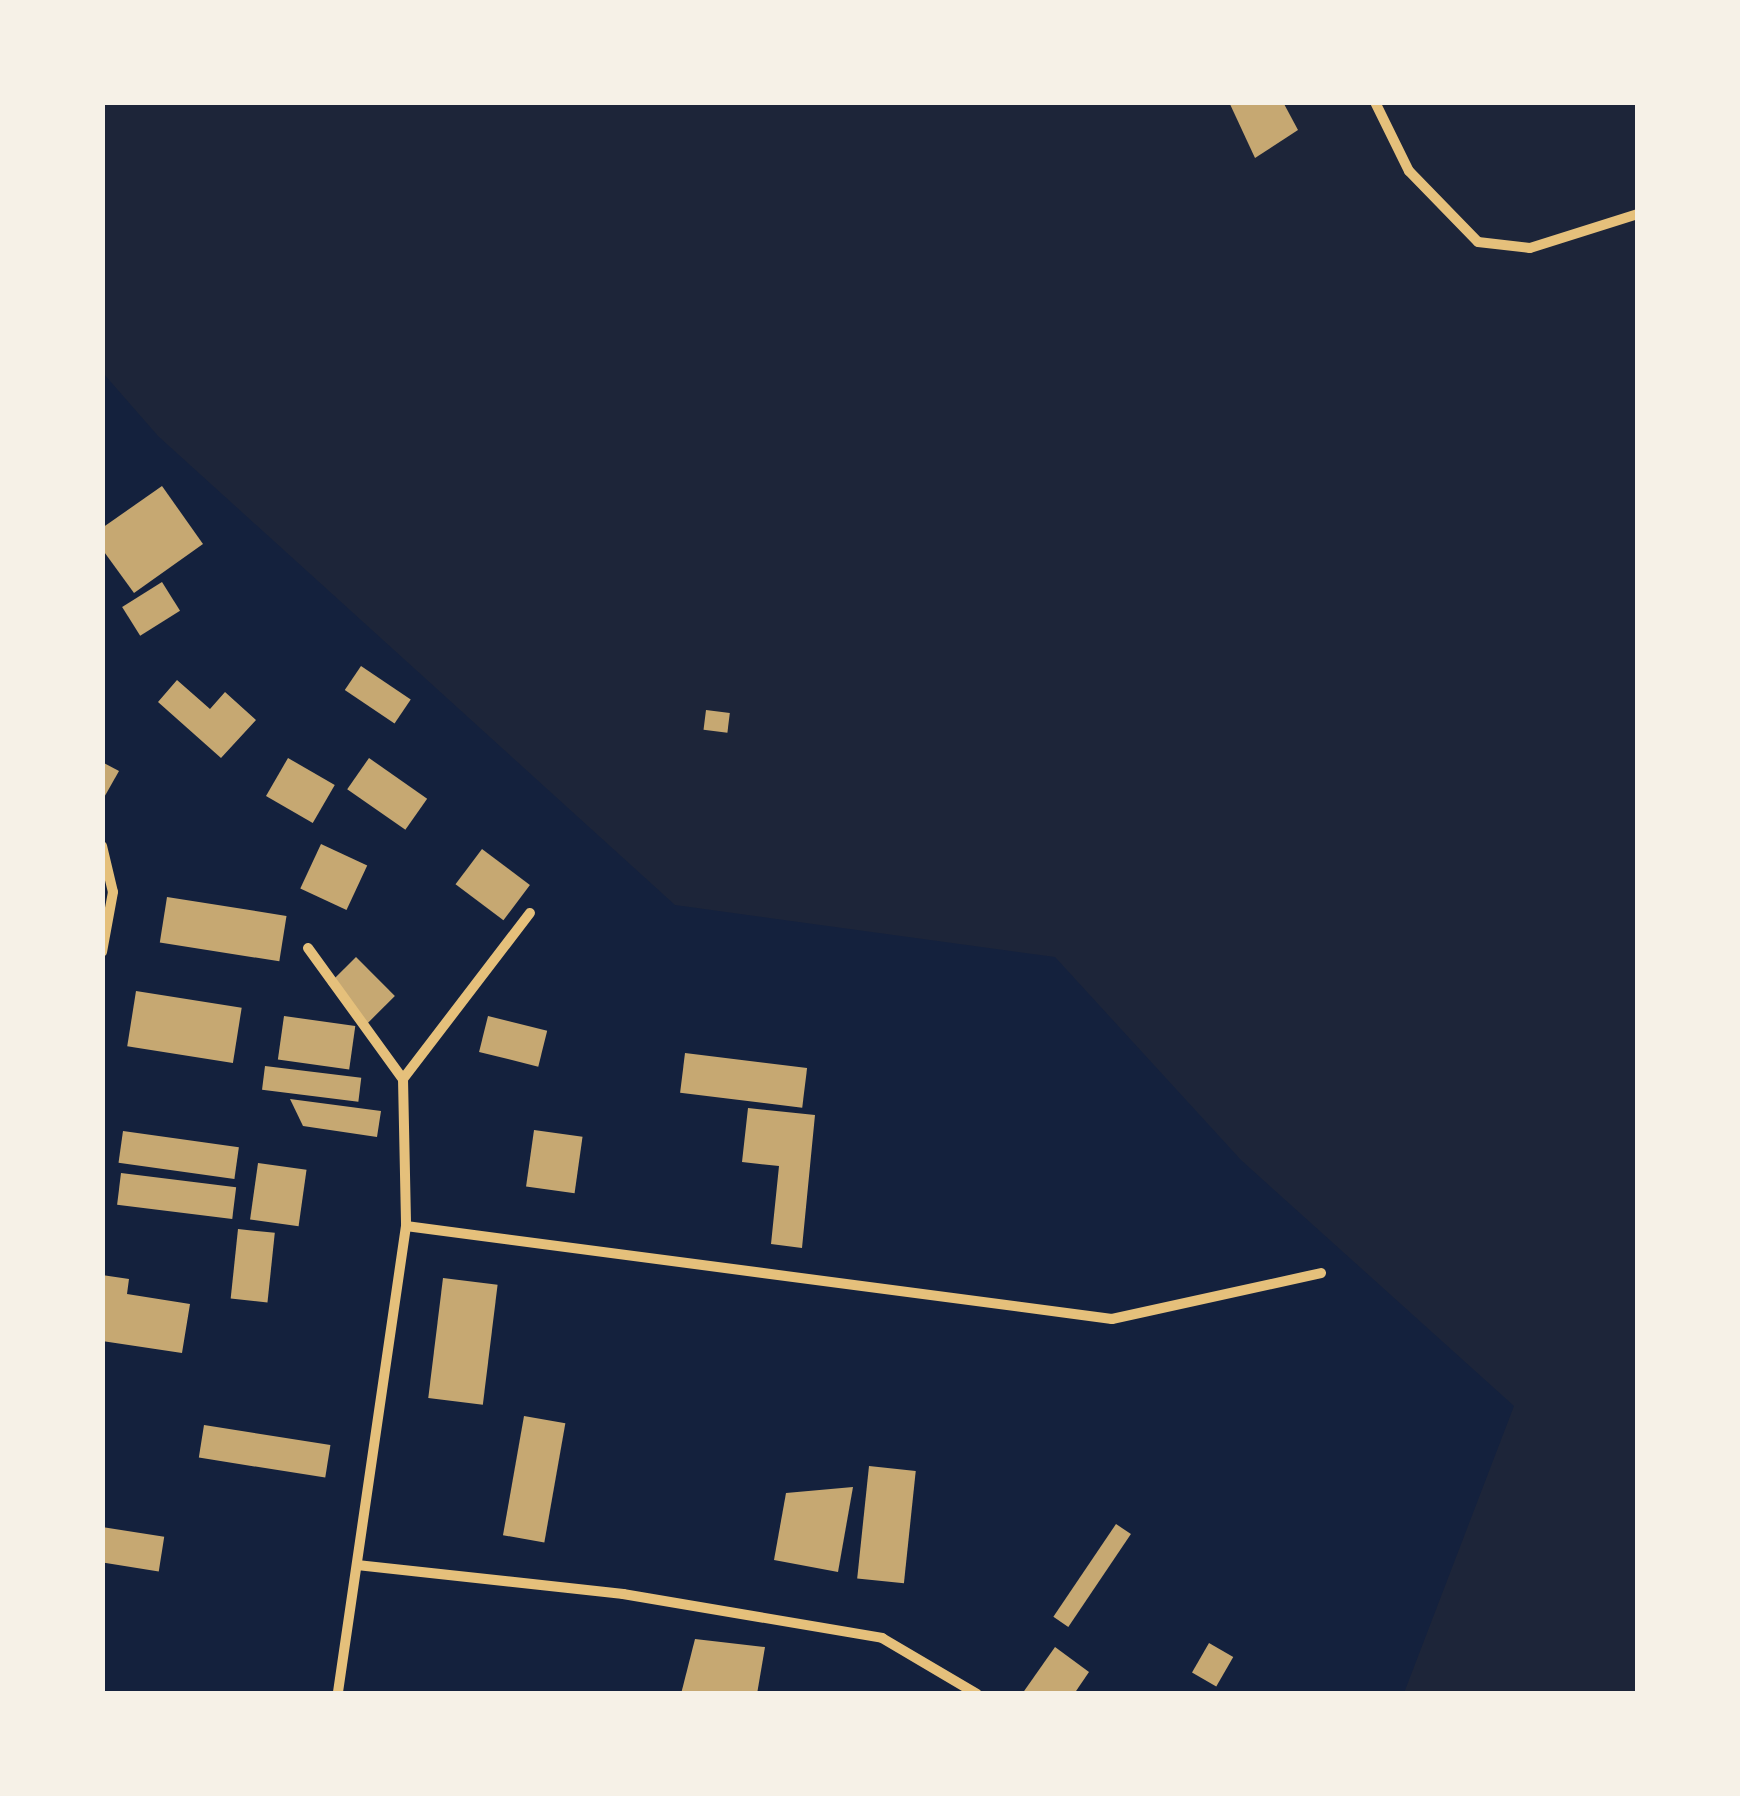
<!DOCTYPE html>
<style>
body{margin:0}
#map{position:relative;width:1740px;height:1796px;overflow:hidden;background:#14213d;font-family:"Space Grotesk",sans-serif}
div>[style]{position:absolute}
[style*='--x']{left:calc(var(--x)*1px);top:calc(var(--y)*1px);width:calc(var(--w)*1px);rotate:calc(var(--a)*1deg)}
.green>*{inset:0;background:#1d2539}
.building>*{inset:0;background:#c6a872;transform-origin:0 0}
.minor>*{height:10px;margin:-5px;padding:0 5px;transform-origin:5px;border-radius:5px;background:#e5c07b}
span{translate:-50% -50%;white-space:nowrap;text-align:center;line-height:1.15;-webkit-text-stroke:10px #f6f1e7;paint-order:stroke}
.frame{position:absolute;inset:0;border:105px solid #f6f1e7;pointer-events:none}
</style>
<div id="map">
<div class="green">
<i style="clip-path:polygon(102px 103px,1637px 103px,1637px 1693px,1404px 1693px,1514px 1406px,1241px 1160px,1055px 957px,675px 905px,158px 436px,103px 373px)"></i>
</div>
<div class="building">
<i style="clip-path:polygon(1229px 102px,1283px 102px,1298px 130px,1255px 158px)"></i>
<i style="clip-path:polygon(162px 486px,203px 544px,134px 593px,102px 549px,102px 528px)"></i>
<i style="left:162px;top:582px;width:34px;height:47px;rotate:58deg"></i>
<i style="left:361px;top:666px;width:60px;height:29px;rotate:34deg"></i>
<i style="clip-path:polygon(177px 680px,210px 709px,225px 692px,256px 720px,221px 758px,158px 702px)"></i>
<i style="left:706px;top:710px;width:24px;height:20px;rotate:7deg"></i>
<i style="left:288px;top:758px;width:54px;height:44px;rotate:30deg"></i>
<i style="left:369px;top:758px;width:71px;height:38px;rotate:35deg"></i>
<i style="clip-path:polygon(102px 762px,119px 771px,102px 801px)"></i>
<i style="left:321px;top:844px;width:51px;height:49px;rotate:25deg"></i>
<i style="left:482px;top:849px;width:60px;height:44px;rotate:37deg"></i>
<i style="left:167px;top:897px;width:121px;height:46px;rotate:9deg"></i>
<i style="left:356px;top:957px;width:55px;height:39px;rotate:45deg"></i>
<i style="left:136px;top:991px;width:107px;height:56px;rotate:9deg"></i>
<i style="left:284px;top:1016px;width:72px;height:44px;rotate:8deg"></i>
<i style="left:488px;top:1016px;width:61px;height:37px;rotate:14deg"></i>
<i style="left:685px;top:1053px;width:123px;height:40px;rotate:7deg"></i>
<i style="left:265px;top:1066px;width:97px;height:24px;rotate:7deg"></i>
<i style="clip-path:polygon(290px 1099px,381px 1111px,377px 1137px,303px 1126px)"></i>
<i style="clip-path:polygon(748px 1108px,815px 1115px,802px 1248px,771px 1244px,779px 1166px,742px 1162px)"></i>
<i style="left:534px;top:1130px;width:49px;height:57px;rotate:8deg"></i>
<i style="left:123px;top:1131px;width:117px;height:32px;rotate:8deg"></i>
<i style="left:258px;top:1163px;width:49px;height:57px;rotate:8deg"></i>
<i style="left:121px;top:1173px;width:116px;height:32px;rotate:7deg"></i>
<i style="left:238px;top:1229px;width:37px;height:70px;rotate:6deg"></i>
<i style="clip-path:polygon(102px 1275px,129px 1279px,127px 1294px,190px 1304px,182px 1353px,102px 1341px)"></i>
<i style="left:443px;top:1278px;width:55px;height:121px;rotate:7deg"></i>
<i style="left:524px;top:1416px;width:42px;height:121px;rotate:10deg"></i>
<i style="left:204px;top:1425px;width:128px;height:33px;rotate:9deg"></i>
<i style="left:869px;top:1466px;width:47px;height:113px;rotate:6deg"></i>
<i style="clip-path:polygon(853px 1487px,838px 1572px,774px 1560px,786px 1493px)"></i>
<i style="left:1116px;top:1524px;width:18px;height:112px;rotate:34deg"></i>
<i style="left:102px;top:1527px;width:63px;height:35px;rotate:9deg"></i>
<i style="clip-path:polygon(695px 1639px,765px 1647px,757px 1694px,681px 1694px)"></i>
<i style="left:1209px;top:1643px;width:28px;height:34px;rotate:30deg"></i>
<i style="clip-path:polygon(1055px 1647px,1089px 1672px,1074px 1694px,1022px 1694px)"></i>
</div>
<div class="minor">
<i style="--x:1375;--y:102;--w:77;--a:63.8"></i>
<i style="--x:1409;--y:171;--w:99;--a:45.8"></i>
<i style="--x:1478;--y:242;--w:52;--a:6.6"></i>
<i style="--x:1530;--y:248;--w:113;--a:-17.5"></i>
<i style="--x:102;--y:846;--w:47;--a:76.6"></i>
<i style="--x:113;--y:892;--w:61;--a:100.4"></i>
<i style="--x:308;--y:948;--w:162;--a:54.1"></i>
<i style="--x:403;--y:1079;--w:147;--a:88.8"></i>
<i style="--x:406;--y:1226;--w:473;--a:98.3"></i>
<i style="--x:403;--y:1079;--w:209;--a:-52.6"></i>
<i style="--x:406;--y:1226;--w:712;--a:7.5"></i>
<i style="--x:1112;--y:1319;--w:214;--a:-12.4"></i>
<i style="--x:357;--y:1565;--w:268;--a:6.2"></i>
<i style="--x:623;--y:1594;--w:263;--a:9.6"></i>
<i style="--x:882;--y:1638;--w:110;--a:30.5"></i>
</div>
<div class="frame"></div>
</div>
